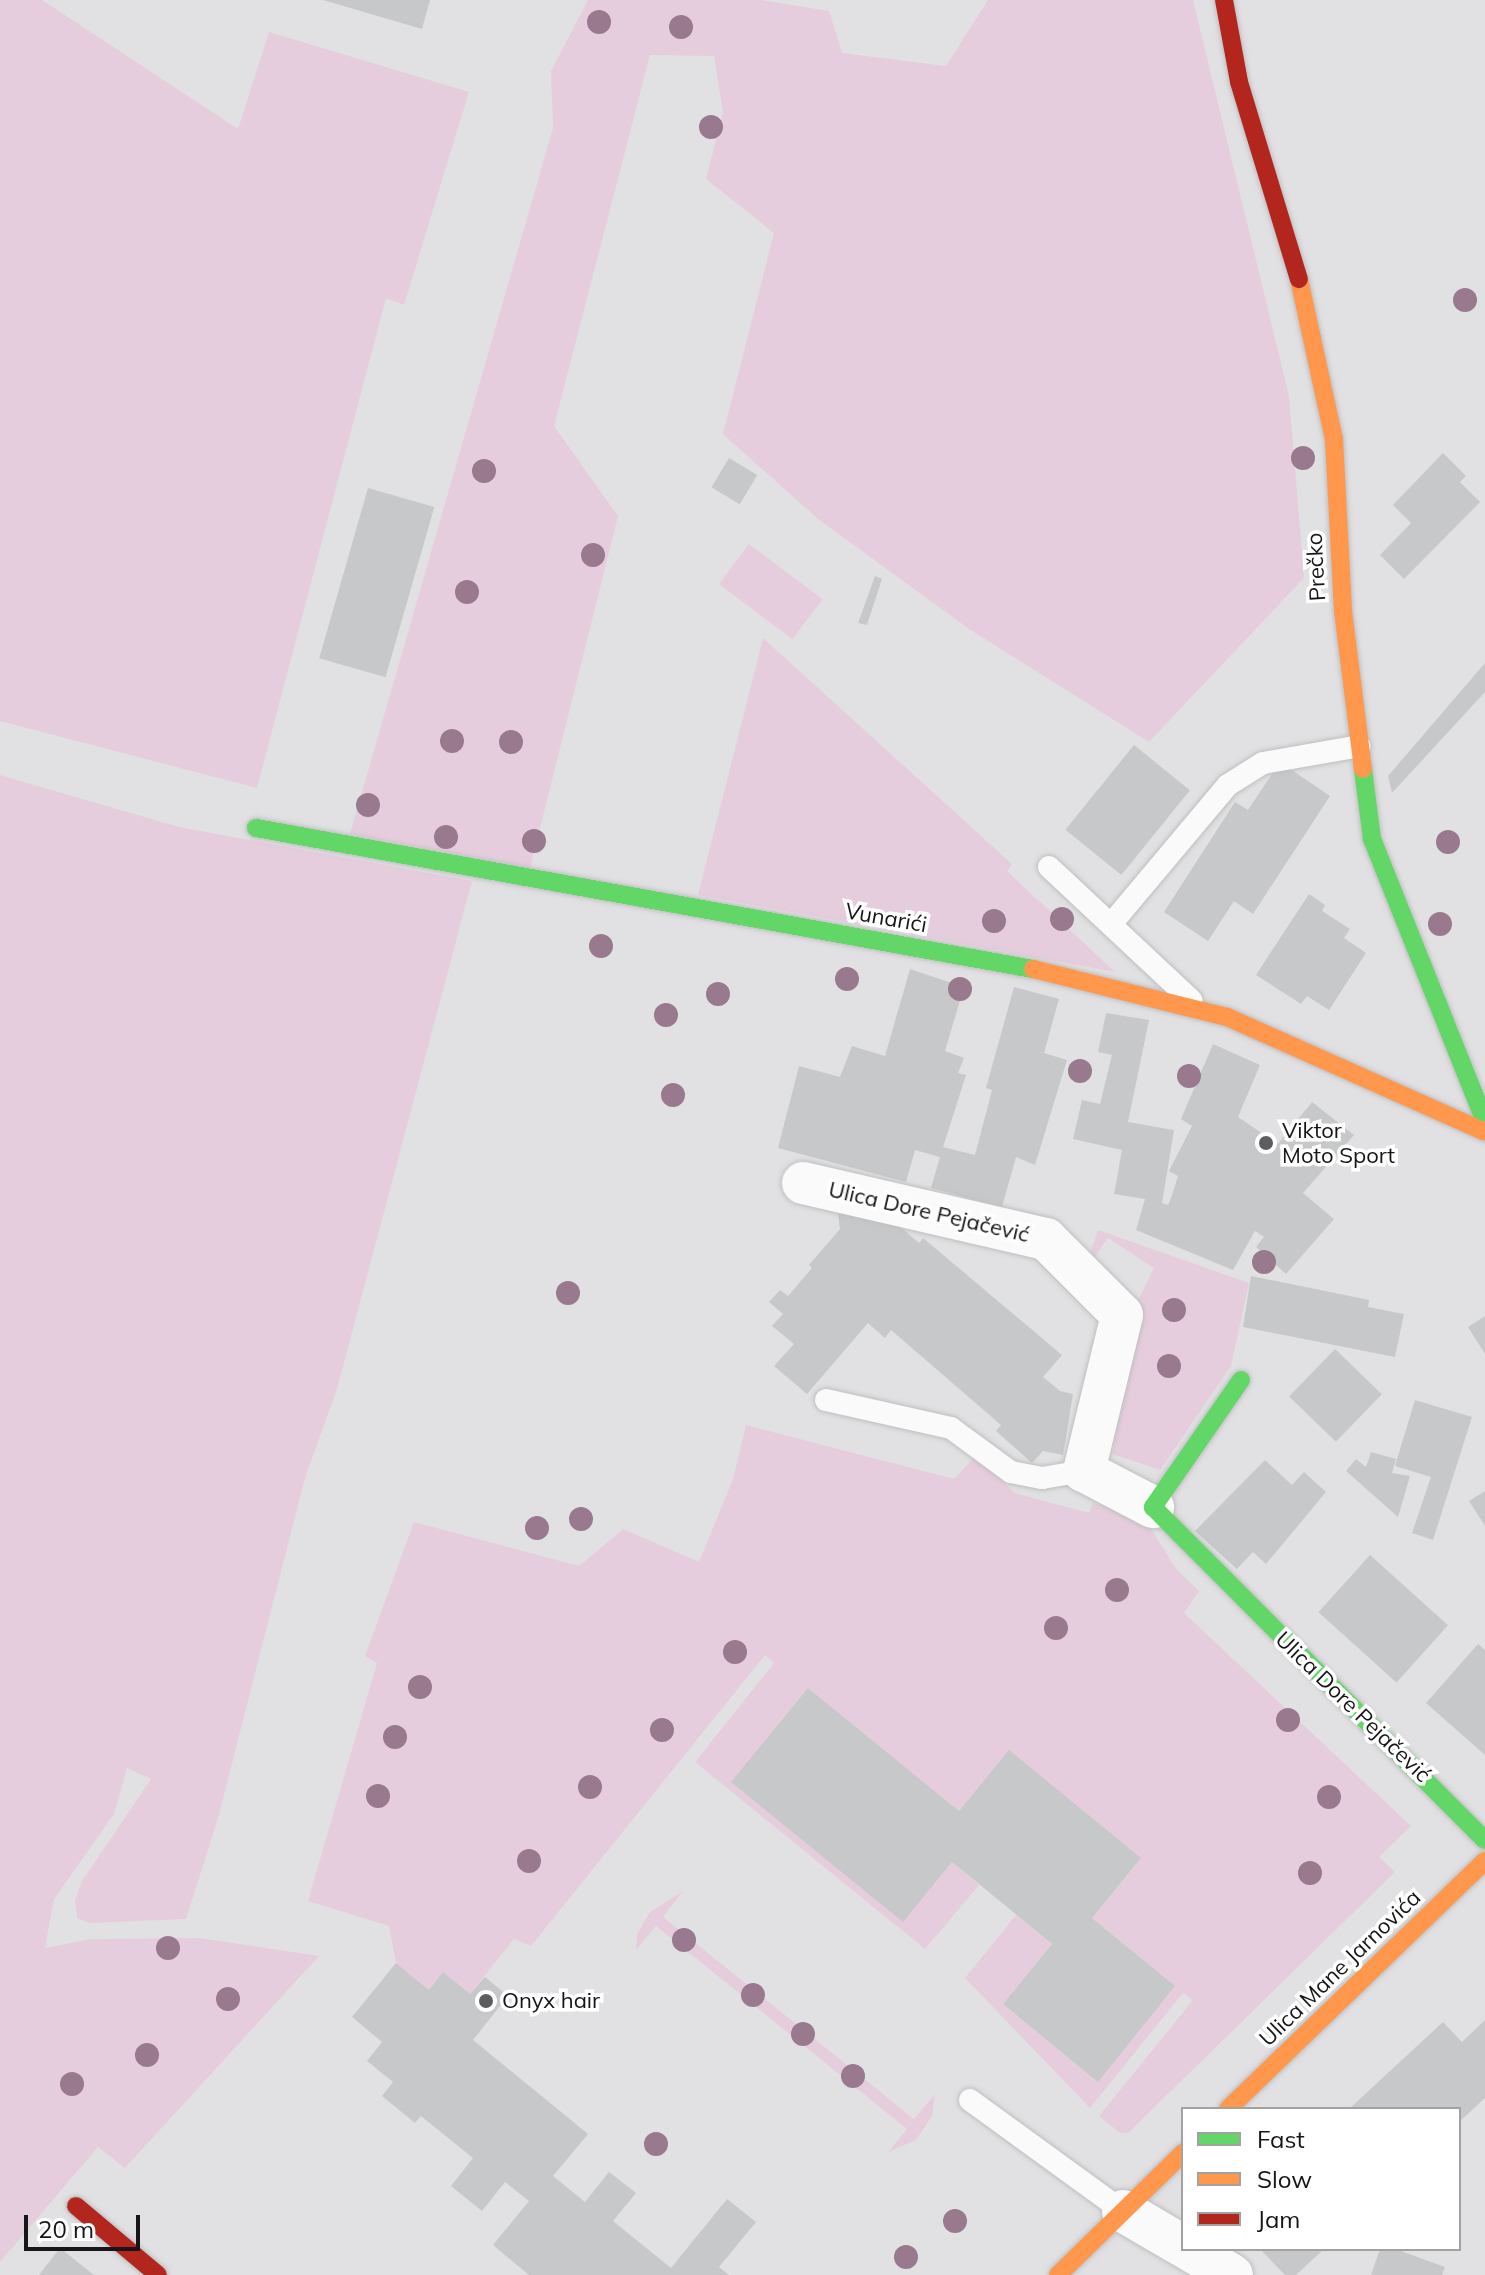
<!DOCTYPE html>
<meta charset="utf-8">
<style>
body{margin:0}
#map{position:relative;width:1485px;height:2275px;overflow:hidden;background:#e1e1e3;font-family:Mulish,sans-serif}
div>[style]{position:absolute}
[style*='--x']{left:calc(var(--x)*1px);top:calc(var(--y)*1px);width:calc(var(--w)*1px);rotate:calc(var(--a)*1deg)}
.green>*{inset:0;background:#e6cddd;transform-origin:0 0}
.building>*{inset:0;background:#c7c8c9;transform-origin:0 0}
.roads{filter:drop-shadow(0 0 2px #bfbfc0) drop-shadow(0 0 2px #bfbfc0)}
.lane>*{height:22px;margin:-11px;padding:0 11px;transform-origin:11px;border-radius:11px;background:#fafafb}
.street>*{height:42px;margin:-21px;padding:0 21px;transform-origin:21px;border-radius:21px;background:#fafafb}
.fast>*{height:18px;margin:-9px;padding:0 9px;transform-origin:9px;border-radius:9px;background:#63d668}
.slow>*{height:18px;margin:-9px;padding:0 9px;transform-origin:9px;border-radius:9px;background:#ff974d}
.jam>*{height:18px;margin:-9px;padding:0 9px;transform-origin:9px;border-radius:9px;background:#b3261e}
.trees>*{width:24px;height:24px;margin:-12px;border-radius:50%;background:#98798e}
.dots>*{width:22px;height:22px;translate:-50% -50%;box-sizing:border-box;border:4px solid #fff;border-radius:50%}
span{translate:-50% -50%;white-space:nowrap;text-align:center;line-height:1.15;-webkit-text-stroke:7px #fff;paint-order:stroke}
.street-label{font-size:22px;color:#161618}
.poi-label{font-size:22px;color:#161618}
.left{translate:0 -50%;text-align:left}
.legend{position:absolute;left:1181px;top:2107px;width:280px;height:144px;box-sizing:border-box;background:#fff;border:2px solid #a2a2a3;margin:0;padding:10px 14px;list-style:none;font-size:24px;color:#161618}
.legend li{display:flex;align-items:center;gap:16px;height:40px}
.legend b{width:40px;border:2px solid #a2a2a3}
.scale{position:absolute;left:24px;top:2215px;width:116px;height:36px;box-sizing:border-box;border:4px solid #161618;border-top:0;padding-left:10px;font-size:24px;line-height:28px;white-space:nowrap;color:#161618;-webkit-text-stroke:6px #fff;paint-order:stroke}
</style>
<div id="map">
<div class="green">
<i style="clip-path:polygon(0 0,42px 0,238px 129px,269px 32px,469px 92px,404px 305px,386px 298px,257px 788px,0 721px)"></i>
<i style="clip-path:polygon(588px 0,762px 0,829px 11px,842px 53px,946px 66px,988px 0,1193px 0,1289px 396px,1304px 578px,1149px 742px,969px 629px,818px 519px,723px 434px,774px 233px,706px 179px,723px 112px,714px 56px,650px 55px,554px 426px,618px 516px,530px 868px,350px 834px,553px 128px,551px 71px)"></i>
<i style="left:749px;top:544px;width:92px;height:50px;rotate:37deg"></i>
<i style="clip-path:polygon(763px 638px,1012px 864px,1007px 871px,1115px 972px,698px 895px)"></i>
<i style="clip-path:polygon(0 775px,179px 827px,472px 881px,337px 1389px,305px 1478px,218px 1818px,186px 1919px,90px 1923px,77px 1918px,75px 1900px,82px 1881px,151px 1779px,127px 1768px,114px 1814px,54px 1899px,45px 1948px,91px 1939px,199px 1938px,319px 1956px,125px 2168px,98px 2147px,0 2262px)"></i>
<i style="clip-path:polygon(1098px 1230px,1249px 1283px,1231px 1366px,1160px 1470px,1113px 1454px,1133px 1311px,1154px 1268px,1108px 1238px,1094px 1258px,1091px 1251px)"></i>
<i style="clip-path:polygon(746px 1425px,954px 1479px,975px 1457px,1015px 1493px,1089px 1513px,1093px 1503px,1130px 1513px,1148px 1524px,1176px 1569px,1199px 1591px,1184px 1613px,1411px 1826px,1379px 1857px,1395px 1872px,1128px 2133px,1120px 2133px,1099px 2116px,1193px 2000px,1183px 1993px,1090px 2108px,965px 1978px,1016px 1915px,1052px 1944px,1003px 2004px,1098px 2081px,1175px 1986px,1092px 1918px,1141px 1858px,1009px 1751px,959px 1811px,808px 1688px,732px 1782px,903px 1921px,952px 1862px,979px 1885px,925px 1949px,695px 1762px,774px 1663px,765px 1655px,531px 1946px,514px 1939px,470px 1994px,429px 1990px,396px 1963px,389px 1926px,308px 1901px,377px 1663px,365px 1656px,414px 1522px,579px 1566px,623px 1529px,699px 1562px,733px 1479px)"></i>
<i style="clip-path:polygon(683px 1891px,663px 1917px,914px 2119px,935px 2094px,932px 2116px,916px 2140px,888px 2152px,907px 2129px,656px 1926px,636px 1950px,637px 1934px,650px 1912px)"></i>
</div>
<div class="building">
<i style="clip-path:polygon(323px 0,430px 0,422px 29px)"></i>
<i style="clip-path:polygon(1443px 453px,1466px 476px,1460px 482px,1480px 502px,1404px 579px,1380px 555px,1411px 523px,1393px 505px)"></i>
<i style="left:729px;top:458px;width:33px;height:34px;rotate:31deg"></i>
<i style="left:368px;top:488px;width:69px;height:177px;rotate:16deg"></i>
<i style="clip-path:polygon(875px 576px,882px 579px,867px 625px,858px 623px)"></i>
<i style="clip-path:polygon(1485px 663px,1485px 692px,1392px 793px,1388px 776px)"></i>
<i style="left:1134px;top:745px;width:72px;height:109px;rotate:39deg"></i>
<i style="clip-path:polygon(1280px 762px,1330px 796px,1253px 914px,1234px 901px,1208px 941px,1164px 912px,1235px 802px,1248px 810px)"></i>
<i style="clip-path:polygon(1309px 894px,1325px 905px,1322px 911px,1350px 929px,1344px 938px,1366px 953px,1329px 1010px,1307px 996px,1301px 1004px,1256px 975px)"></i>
<i style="clip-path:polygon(910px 969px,964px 987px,945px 1051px,964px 1058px,958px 1073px,966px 1075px,943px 1147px,975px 1155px,992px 1090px,986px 1088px,1014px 987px,1059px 999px,1044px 1053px,1067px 1060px,1035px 1165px,1016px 1157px,1002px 1207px,931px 1188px,940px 1157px,915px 1150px,906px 1182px,778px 1148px,799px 1066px,840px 1077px,852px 1046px,885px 1056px)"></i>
<i style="clip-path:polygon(1106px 1013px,1149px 1020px,1128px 1122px,1174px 1130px,1162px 1203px,1168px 1205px,1171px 1198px,1178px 1176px,1169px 1171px,1192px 1126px,1181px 1119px,1213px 1044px,1260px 1065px,1238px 1117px,1278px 1144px,1312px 1102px,1354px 1135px,1303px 1193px,1334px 1219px,1286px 1274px,1256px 1247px,1264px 1237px,1255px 1231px,1233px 1270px,1136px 1230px,1145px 1199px,1114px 1194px,1122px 1150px,1073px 1139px,1082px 1100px,1100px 1104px,1112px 1055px,1098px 1052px)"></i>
<i style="clip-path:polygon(891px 1209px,891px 1219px,919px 1243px,923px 1238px,1062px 1355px,1043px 1377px,1060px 1391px,1073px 1394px,1063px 1455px,1043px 1451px,1032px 1463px,996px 1431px,1001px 1425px,891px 1330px,885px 1338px,868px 1323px,807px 1394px,774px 1366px,794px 1344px,772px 1326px,783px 1314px,769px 1302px,780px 1290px,788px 1296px,812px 1268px,809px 1265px,840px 1229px,838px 1214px)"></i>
<i style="clip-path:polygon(1251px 1276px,1369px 1300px,1368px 1307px,1404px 1314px,1395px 1357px,1243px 1327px)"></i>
<i style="clip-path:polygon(1485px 1316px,1485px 1354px,1468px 1327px)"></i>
<i style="left:1335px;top:1349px;width:65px;height:66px;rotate:44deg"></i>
<i style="clip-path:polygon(1415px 1400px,1472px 1417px,1433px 1540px,1412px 1533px,1431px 1477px,1395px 1466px)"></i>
<i style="clip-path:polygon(1371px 1452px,1396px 1459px,1392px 1473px,1410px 1476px,1398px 1517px,1346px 1471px,1356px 1459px,1366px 1467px)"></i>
<i style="clip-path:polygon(1265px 1460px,1292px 1485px,1304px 1472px,1326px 1492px,1266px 1564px,1253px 1552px,1237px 1569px,1195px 1531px)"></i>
<i style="clip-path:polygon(1485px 1491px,1485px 1526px,1469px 1501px)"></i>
<i style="left:1370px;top:1555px;width:105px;height:77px;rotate:42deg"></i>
<i style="clip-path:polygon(1478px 1644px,1485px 1650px,1485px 1755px,1426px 1703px)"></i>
<i style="clip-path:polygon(808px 1688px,959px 1811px,1009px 1750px,1141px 1858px,1092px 1918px,1175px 1986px,1098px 2082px,1003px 2004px,1052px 1944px,952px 1862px,903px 1922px,731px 1782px)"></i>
<i style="clip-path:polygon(396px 1963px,429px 1990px,443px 1972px,470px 1994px,485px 1977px,508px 1996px,473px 2040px,588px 2134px,553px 2176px,585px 2202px,609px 2172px,636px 2193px,613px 2221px,671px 2268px,727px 2199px,756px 2222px,719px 2267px,729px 2275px,529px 2275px,493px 2245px,529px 2201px,505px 2182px,482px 2211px,451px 2186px,473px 2158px,421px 2116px,415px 2123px,382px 2096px,393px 2082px,367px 2061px,382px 2042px,352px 2017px)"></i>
<i style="clip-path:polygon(1485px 2020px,1485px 2098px,1459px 2122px,1459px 2109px,1349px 2109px,1443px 2022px,1462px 2042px)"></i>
<i style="clip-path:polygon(60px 2248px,94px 2275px,39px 2275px)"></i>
<i style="clip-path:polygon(1260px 2249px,1324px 2249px,1296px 2275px,1285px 2275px)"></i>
<i style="clip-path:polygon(1380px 2249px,1395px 2249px,1445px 2267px,1442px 2275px,1371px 2275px)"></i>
</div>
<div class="roads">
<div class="lane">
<i style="--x:1049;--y:867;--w:195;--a:43.1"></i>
<i style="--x:1112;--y:923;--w:180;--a:-50"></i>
<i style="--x:1228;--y:785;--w:41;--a:-32.2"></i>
<i style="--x:1263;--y:763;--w:98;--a:-9.9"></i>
<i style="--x:826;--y:1400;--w:128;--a:12.6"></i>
<i style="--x:951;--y:1428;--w:74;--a:36.3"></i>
<i style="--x:1011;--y:1472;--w:32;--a:11"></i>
<i style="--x:1042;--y:1478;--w:43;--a:-9.5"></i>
<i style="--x:970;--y:2100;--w:189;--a:36"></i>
</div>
<div class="street">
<i style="--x:803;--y:1183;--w:249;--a:13"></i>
<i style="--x:1046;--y:1239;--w:107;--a:45"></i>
<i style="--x:1122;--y:1315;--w:161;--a:103.7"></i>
<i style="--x:1084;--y:1471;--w:78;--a:27.6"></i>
<i style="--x:1123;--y:2211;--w:69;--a:30.3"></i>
<i style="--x:1188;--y:2249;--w:51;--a:30.6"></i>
</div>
<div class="fast">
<i style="--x:1363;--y:769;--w:71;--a:82.7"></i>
<i style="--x:1372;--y:839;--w:305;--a:68.2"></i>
<i style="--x:256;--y:828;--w:790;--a:10.29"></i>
<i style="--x:1241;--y:1380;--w:155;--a:124.7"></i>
<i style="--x:1153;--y:1507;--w:470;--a:45.1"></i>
</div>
<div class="slow">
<i style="--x:1299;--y:279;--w:164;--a:77.7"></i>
<i style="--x:1334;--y:439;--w:172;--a:87"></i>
<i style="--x:1343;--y:611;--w:159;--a:82.8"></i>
<i style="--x:1033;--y:969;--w:200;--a:13.9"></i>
<i style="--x:1227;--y:1017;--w:282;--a:24"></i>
<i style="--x:1228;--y:2109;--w:357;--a:-44"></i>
<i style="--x:1058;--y:2275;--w:175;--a:-44.3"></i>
</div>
<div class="jam">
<i style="--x:1224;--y:0;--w:83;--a:79.6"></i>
<i style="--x:1239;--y:82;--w:206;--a:73.1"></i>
<i style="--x:76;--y:2206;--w:107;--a:40.1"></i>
</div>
</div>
<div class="trees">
<i style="left:599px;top:22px"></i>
<i style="left:681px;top:27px"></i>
<i style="left:711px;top:127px"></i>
<i style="left:1465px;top:300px"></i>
<i style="left:1303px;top:458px"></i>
<i style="left:484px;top:471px"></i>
<i style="left:593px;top:555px"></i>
<i style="left:467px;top:592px"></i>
<i style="left:452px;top:741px"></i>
<i style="left:511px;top:742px"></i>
<i style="left:368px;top:805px"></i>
<i style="left:446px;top:837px"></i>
<i style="left:534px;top:841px"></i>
<i style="left:1448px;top:842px"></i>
<i style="left:1062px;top:919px"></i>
<i style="left:994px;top:921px"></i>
<i style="left:1440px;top:924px"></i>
<i style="left:601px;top:946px"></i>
<i style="left:847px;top:979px"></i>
<i style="left:960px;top:989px"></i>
<i style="left:718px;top:994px"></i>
<i style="left:666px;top:1015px"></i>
<i style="left:1080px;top:1071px"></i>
<i style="left:1189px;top:1076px"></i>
<i style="left:673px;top:1095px"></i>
<i style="left:1264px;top:1262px"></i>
<i style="left:568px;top:1293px"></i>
<i style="left:1174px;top:1310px"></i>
<i style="left:1169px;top:1366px"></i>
<i style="left:581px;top:1519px"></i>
<i style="left:537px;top:1528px"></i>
<i style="left:1117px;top:1590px"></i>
<i style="left:1056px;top:1628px"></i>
<i style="left:735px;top:1652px"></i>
<i style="left:420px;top:1687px"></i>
<i style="left:1288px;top:1720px"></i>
<i style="left:662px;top:1730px"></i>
<i style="left:395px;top:1737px"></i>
<i style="left:590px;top:1787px"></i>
<i style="left:378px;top:1796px"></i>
<i style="left:1329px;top:1797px"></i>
<i style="left:529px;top:1861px"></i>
<i style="left:1310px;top:1873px"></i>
<i style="left:684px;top:1940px"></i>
<i style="left:168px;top:1948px"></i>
<i style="left:753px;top:1995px"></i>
<i style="left:228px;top:1999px"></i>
<i style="left:803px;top:2034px"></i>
<i style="left:147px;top:2055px"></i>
<i style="left:853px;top:2076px"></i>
<i style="left:72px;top:2084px"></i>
<i style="left:656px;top:2144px"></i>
<i style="left:955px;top:2221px"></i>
<i style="left:906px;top:2257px"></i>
</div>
<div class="dots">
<i style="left:1266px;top:1143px;background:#5d5d5f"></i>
<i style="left:486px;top:2001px;background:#5d5d5f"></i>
</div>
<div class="street-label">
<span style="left:1316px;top:567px;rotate:-93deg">Prečko</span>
<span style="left:886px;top:918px;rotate:10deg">Vunarići</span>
<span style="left:929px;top:1212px;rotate:13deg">Ulica Dore Pejačević</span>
<span style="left:1353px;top:1707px;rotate:44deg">Ulica Dore Pejačević</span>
<span style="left:1340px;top:1968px;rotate:-44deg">Ulica Mane Jarnovića</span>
</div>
<div class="poi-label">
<span class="left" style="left:1282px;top:1143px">Viktor<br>Moto Sport</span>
<span class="left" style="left:502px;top:2001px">Onyx hair</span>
</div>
<ul class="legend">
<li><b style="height:10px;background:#63d668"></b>Fast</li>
<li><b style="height:10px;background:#ff974d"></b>Slow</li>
<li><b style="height:10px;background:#b3261e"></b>Jam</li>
</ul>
<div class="scale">20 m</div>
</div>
